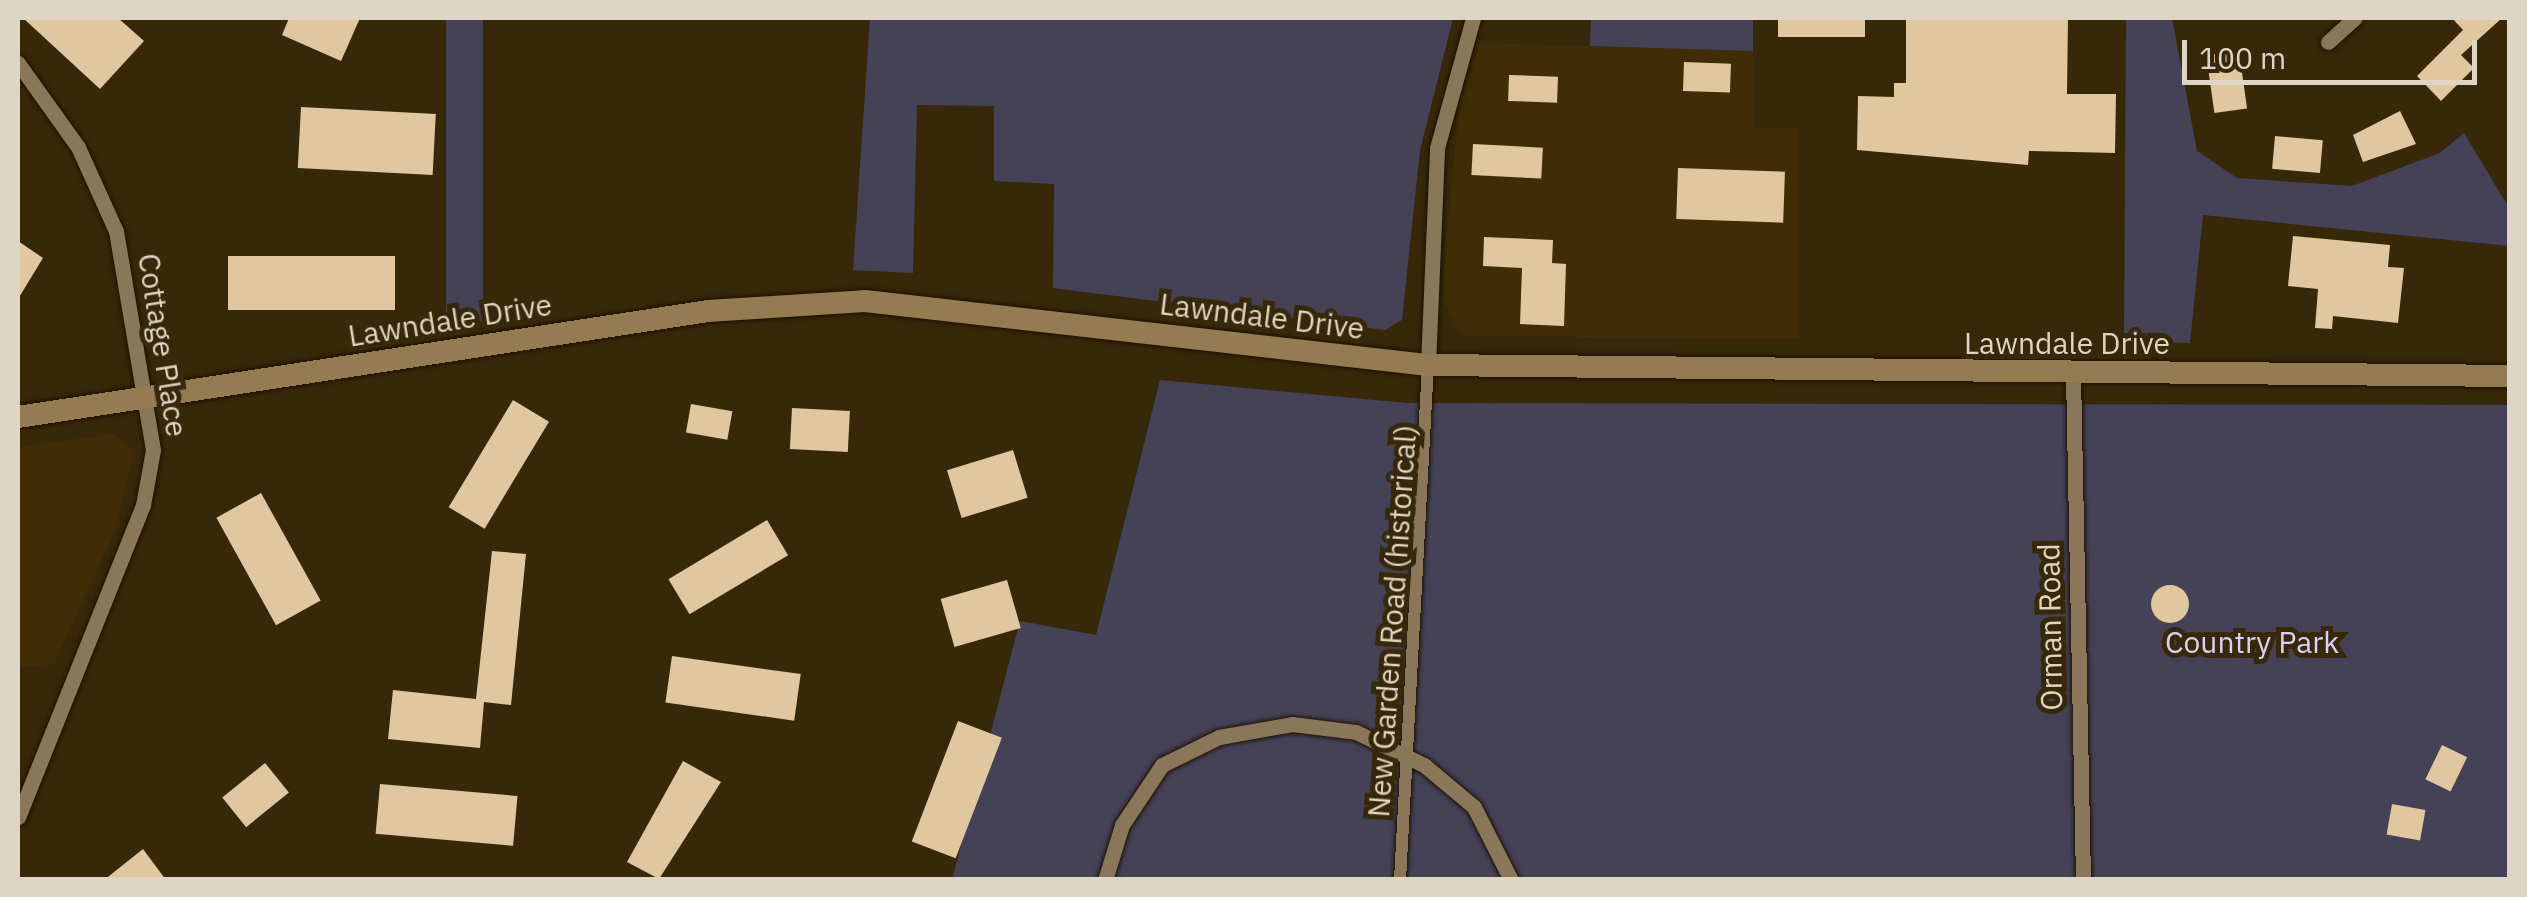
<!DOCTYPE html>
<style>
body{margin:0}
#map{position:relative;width:2527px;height:897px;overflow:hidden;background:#38280a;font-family:"IBM Plex Sans",sans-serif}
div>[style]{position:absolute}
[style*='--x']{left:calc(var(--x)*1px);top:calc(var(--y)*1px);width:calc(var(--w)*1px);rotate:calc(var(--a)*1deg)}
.built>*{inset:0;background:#402c05}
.green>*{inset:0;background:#454258;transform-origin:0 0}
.building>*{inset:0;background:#e0c7a0;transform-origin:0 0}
.round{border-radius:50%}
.roads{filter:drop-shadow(0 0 2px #1d1100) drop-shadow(0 0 2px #1d1100)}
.pedestrian>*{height:12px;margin:-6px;padding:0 6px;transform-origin:6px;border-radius:6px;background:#8a7759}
.minor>*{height:15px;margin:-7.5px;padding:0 7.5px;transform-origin:7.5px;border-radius:7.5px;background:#8a7759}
.secondary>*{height:22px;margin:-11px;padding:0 11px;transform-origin:11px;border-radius:11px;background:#947b52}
span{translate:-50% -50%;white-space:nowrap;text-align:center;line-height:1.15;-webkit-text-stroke:10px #38280a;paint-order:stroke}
.street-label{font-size:30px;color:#dfd5c4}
.park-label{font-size:30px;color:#d7d2f9}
.frame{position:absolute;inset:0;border:20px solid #dfd5c4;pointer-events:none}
.scale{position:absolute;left:2182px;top:40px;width:295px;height:45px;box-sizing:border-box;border:5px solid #dfd5c4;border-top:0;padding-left:12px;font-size:30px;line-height:35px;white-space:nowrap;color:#dfd5c4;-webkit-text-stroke:8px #38280a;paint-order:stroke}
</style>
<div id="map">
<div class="built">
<i style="clip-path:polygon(1480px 43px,1753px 51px,1753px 128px,1799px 128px,1799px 339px,1463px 336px,1443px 304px,1447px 230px,1460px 102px)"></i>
<i style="clip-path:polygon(113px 434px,134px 451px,115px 530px,54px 664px,18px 668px,18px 447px)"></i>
</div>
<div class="green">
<i style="left:446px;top:18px;width:37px;height:304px"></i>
<i style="clip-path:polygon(870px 18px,1453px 18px,1420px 150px,1402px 320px,1385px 330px,1053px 288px,1054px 184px,994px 181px,994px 106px,917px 105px,913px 273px,853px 270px)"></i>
<i style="clip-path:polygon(1591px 18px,1753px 18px,1753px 51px,1590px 46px)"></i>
<i style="clip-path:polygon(2126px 18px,2172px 18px,2197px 151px,2237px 178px,2352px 186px,2440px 153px,2464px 133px,2509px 208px,2509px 246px,2203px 215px,2190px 343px,2124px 341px)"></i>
<i style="clip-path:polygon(1160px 380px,1407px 403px,2509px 405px,2509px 879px,952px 880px,1020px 621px,1096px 635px)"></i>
</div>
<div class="building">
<i style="clip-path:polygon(23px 18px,118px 18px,144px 41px,100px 89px)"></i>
<i style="clip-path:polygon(289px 18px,360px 18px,341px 61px,282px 35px)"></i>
<i style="left:1778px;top:18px;width:87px;height:19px"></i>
<i style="clip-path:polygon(1906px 18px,2068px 18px,2067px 94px,2116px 94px,2115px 153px,2029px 151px,2028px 165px,1857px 150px,1858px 96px,1894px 97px,1894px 83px,1906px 83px)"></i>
<i style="clip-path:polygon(2452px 18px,2502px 18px,2461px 55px,2474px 68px,2441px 101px,2417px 76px,2463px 30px)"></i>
<i style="left:2239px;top:51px;width:58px;height:33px;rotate:82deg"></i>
<i style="left:1684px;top:62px;width:47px;height:29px;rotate:2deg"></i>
<i style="left:1509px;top:75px;width:49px;height:26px;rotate:2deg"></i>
<i style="left:301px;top:107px;width:135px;height:61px;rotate:3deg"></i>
<i style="clip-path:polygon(2400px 111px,2416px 144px,2363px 162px,2353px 135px)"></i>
<i style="left:2275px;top:136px;width:48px;height:33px;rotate:5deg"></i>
<i style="left:1473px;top:144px;width:70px;height:31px;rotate:3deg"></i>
<i style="left:1678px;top:168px;width:107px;height:51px;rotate:2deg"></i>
<i style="clip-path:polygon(2293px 236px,2390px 245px,2388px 267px,2404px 268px,2398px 323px,2333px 316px,2332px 329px,2315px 328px,2318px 289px,2288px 286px)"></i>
<i style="clip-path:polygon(1484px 237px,1553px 240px,1552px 263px,1566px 264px,1564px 326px,1520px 324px,1522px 268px,1483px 266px)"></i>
<i style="clip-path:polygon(18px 241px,43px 258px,18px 299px)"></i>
<i style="left:395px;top:256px;width:54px;height:167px;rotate:90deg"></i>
<i style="left:513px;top:400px;width:42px;height:125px;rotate:31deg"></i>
<i style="left:691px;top:404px;width:42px;height:29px;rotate:10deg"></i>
<i style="left:792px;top:408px;width:58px;height:41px;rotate:3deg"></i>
<i style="left:1013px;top:450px;width:50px;height:69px;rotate:73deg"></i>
<i style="left:261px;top:493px;width:123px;height:51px;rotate:61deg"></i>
<i style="left:767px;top:520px;width:41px;height:115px;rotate:59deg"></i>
<i style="clip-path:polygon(492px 551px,526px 554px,511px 705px,484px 702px,480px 748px,388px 739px,393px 690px,476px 699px)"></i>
<i style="left:1007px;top:580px;width:50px;height:69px;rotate:74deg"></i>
<i class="round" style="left:2151px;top:585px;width:38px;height:38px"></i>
<i style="left:672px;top:656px;width:130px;height:47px;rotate:8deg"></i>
<i style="left:958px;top:721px;width:47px;height:129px;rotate:21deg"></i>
<i style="left:2442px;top:745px;width:28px;height:38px;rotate:26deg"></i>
<i style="clip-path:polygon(683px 761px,721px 782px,659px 879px,627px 862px)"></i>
<i style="left:265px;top:763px;width:38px;height:55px;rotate:51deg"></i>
<i style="left:380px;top:784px;width:138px;height:50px;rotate:5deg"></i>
<i style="left:2392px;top:804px;width:34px;height:31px;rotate:10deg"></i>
<i style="clip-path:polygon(143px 849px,166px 880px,104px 880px)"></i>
</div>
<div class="roads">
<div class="pedestrian">
<i style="--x:1400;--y:880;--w:516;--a:-86.89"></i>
</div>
<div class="minor">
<i style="--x:2328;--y:42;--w:36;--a:-42"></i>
<i style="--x:18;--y:63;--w:103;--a:54.5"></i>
<i style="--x:78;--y:147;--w:92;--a:65.7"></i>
<i style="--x:116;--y:231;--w:222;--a:80.4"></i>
<i style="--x:153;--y:450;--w:56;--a:100.3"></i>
<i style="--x:143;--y:505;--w:336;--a:111.8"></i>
<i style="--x:1428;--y:365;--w:217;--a:-87.6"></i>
<i style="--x:1437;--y:148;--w:135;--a:-74.5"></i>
<i style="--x:2073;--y:373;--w:507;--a:88.87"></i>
<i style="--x:1105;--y:880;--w:58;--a:-72.8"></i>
<i style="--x:1122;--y:825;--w:72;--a:-56.3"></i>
<i style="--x:1162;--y:765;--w:64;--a:-26.2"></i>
<i style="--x:1219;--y:737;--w:74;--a:-10.1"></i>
<i style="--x:1292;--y:724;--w:64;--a:7.1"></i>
<i style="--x:1356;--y:732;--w:76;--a:25.9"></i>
<i style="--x:1424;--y:765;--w:65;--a:40"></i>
<i style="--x:1474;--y:807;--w:82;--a:63.1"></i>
</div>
<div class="secondary">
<i style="--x:18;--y:417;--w:698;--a:-8.73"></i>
<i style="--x:708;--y:311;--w:157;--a:-3.6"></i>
<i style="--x:865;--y:301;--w:567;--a:6.49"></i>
<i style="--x:1428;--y:365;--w:1082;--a:0.58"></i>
</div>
</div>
<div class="street-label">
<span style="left:1262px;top:316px;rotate:7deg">Lawndale Drive</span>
<span style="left:450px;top:320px;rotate:-9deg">Lawndale Drive</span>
<span style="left:2067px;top:343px">Lawndale Drive</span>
<span style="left:163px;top:345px;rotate:81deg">Cottage Place</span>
<span style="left:1392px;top:621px;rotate:-86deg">New Garden Road (historical)</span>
<span style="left:2050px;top:627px;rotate:-91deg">Orman Road</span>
</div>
<div class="park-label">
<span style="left:2252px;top:642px">Country Park</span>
</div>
<div class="frame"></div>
<div class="scale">100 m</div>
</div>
